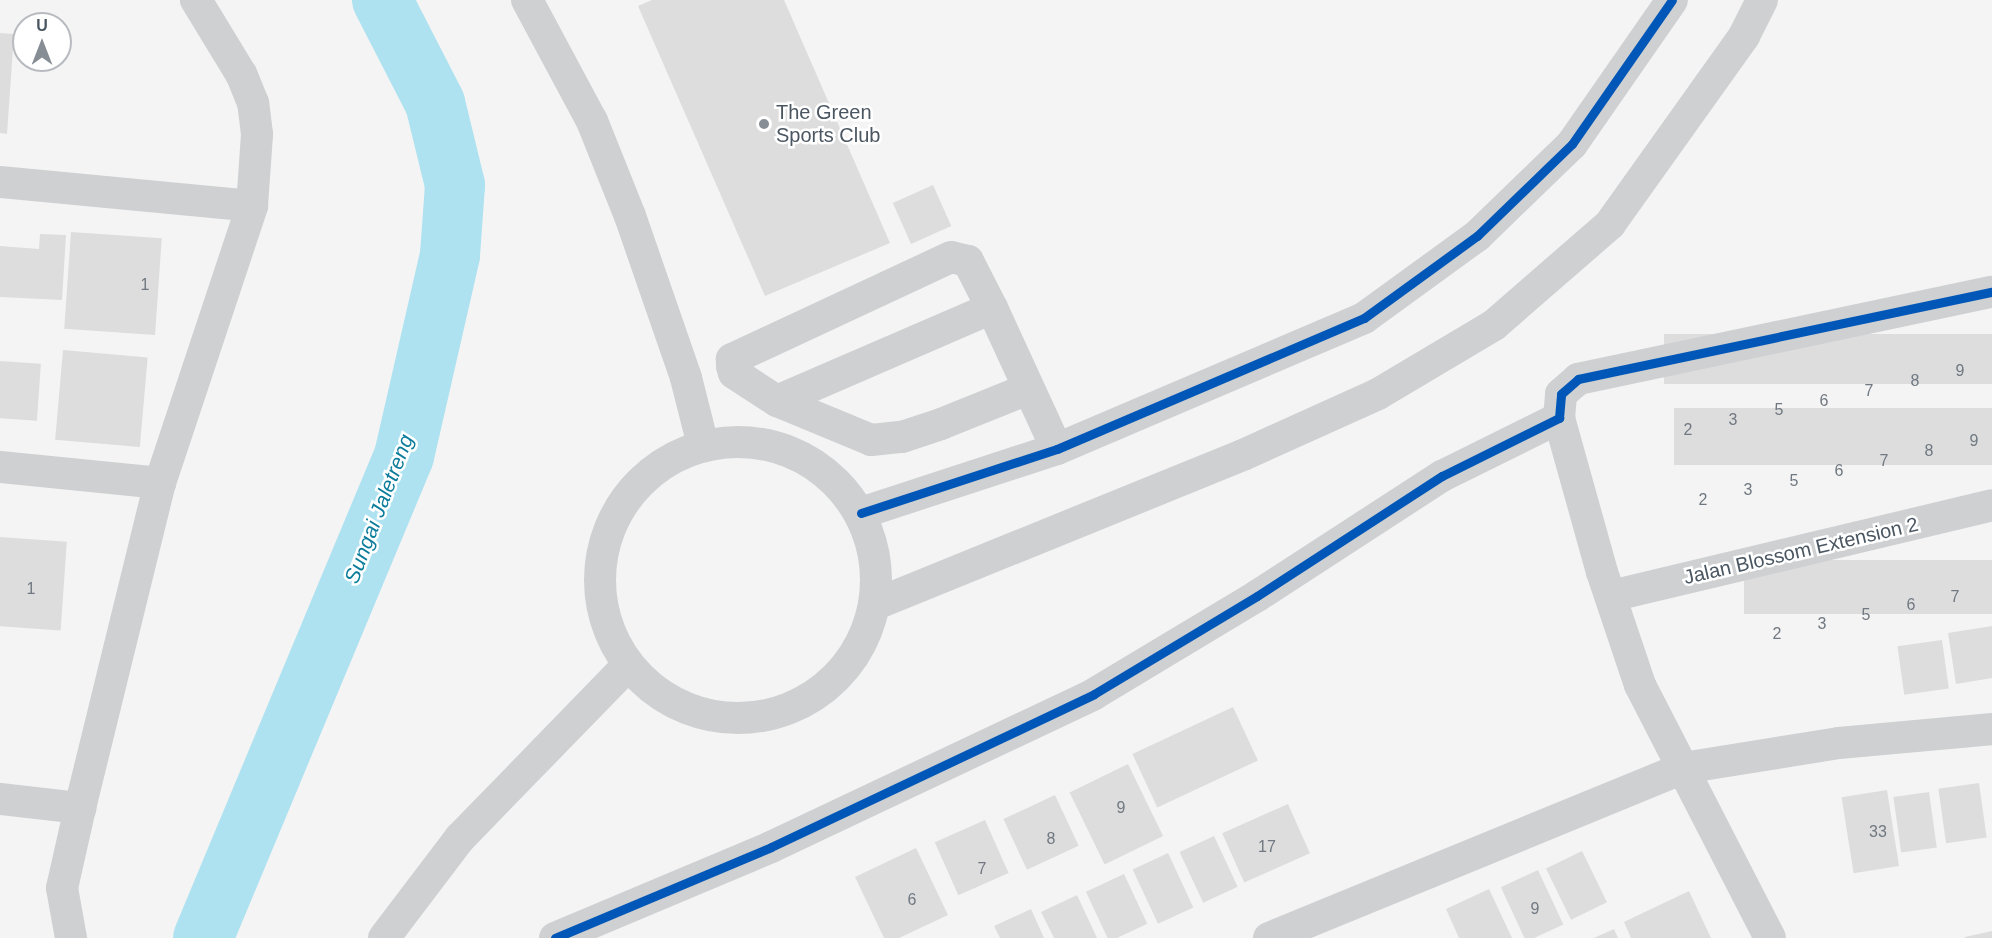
<!DOCTYPE html>
<style>
body{margin:0}
#map{position:relative;width:1992px;height:938px;overflow:hidden;background:#f4f4f4;font-family:Helvetica,sans-serif}
div>[style]{position:absolute}
[style*='--x']{left:calc(var(--x)*1px);top:calc(var(--y)*1px);width:calc(var(--w)*1px);rotate:calc(var(--a)*1deg)}
.river>*{height:60px;margin:-30px;padding:0 30px;transform-origin:30px;border-radius:30px;background:#aee2f0}
.building>*{inset:0;background:#ddddde;transform-origin:0 0}
.street>*{height:32px;margin:-16px;padding:0 16px;transform-origin:16px;border-radius:16px;background:#ced0d2}
.street>.ring{margin:-16px;padding:0;box-sizing:content-box;background:none;border:32px solid #ced0d2;border-radius:50%}
.cycleway>*{height:9px;margin:-4.5px;padding:0 4.5px;transform-origin:4.5px;border-radius:4.5px;background:#0057b8}
.dots>*{width:16px;height:16px;translate:-50% -50%;box-sizing:border-box;border:3px solid #fff;border-radius:50%}
span{translate:-50% -50%;white-space:nowrap;text-align:center;line-height:1.15;-webkit-text-stroke:5px #fff;paint-order:stroke}
.number-label{font-size:16px;color:#707881}
.number-label span{-webkit-text-stroke-width:0}
.poi-label{font-size:20px;color:#4a5661}
.left{translate:0 -50%;text-align:left}
.street-label{font-size:20px;color:#4a5661}
.water-label{font-size:21px;color:#0c7c9b;font-style:italic}
.north{position:absolute;left:12px;top:12px;width:60px;height:60px;box-sizing:border-box;background:#fff;border:2px solid #b7bbc0;border-radius:50%;rotate:0deg;font-size:16px;font-weight:700;line-height:24px;text-align:center;color:#4a5661}
.north::after{content:'';display:block;margin:auto;width:21px;height:27px;background:#868d94;clip-path:polygon(50% 0,100% 100%,50% 72%,0 100%)}
</style>
<div id="map">
<div class="river">
<i style="--x:203;--y:938;--w:522;--a:-67.36"></i>
<i style="--x:404;--y:456;--w:206;--a:-77.1"></i>
<i style="--x:450;--y:255;--w:70;--a:-85.9"></i>
<i style="--x:455;--y:185;--w:84;--a:-103.7"></i>
<i style="--x:435;--y:103;--w:116;--a:-117.2"></i>
</div>
<div class="building">
<i style="clip-path:polygon(652px 0,784px 0,890px 243px,765px 296px,638px 6px)"></i>
<i style="clip-path:polygon(0 33px,14px 34px,7px 134px,0 133px)"></i>
<i style="left:933px;top:185px;width:45px;height:44px;rotate:66deg"></i>
<i style="left:71px;top:232px;width:91px;height:97px;rotate:4deg"></i>
<i style="clip-path:polygon(40px 234px,66px 235px,62px 300px,0 297px,0 246px,39px 249px)"></i>
<i style="left:1992px;top:334px;width:50px;height:328px;rotate:90deg"></i>
<i style="left:63px;top:350px;width:85px;height:90px;rotate:5deg"></i>
<i style="left:0;top:361px;width:41px;height:57px;rotate:4deg"></i>
<i style="left:1992px;top:408px;width:57px;height:318px;rotate:90deg"></i>
<i style="left:0;top:537px;width:67px;height:89px;rotate:4deg"></i>
<i style="left:1992px;top:560px;width:54px;height:248px;rotate:90deg"></i>
<i style="clip-path:polygon(1992px 626px,1992px 678px,1956px 684px,1948px 633px)"></i>
<i style="left:1942px;top:640px;width:49px;height:45px;rotate:82deg"></i>
<i style="left:1233px;top:707px;width:59px;height:111px;rotate:65deg"></i>
<i style="left:1128px;top:764px;width:80px;height:65px;rotate:64deg"></i>
<i style="left:1979px;top:783px;width:55px;height:41px;rotate:82deg"></i>
<i style="left:1887px;top:790px;width:77px;height:46px;rotate:81deg"></i>
<i style="left:1929px;top:792px;width:56px;height:36px;rotate:82deg"></i>
<i style="left:1055px;top:795px;width:56px;height:57px;rotate:65deg"></i>
<i style="left:1288px;top:804px;width:54px;height:72px;rotate:66deg"></i>
<i style="left:985px;top:820px;width:58px;height:55px;rotate:66deg"></i>
<i style="left:1214px;top:836px;width:56px;height:38px;rotate:65deg"></i>
<i style="clip-path:polygon(916px 848px,948px 915px,899px 938px,884px 938px,855px 877px)"></i>
<i style="left:1582px;top:851px;width:57px;height:40px;rotate:64deg"></i>
<i style="left:1168px;top:853px;width:60px;height:39px;rotate:65deg"></i>
<i style="left:1538px;top:870px;width:60px;height:41px;rotate:65deg"></i>
<i style="left:1124px;top:874px;width:55px;height:42px;rotate:65deg"></i>
<i style="clip-path:polygon(1489px 889px,1512px 938px,1459px 938px,1446px 909px)"></i>
<i style="clip-path:polygon(1689px 891px,1711px 938px,1631px 938px,1624px 922px)"></i>
<i style="clip-path:polygon(1077px 895px,1097px 938px,1054px 938px,1041px 912px)"></i>
<i style="clip-path:polygon(1031px 909px,1044px 938px,1000px 938px,994px 926px)"></i>
<i style="clip-path:polygon(1614px 929px,1618px 938px,1594px 938px)"></i>
<i style="clip-path:polygon(1992px 931px,1992px 938px,1965px 938px,1965px 937px)"></i>
</div>
<div class="street">
<i style="--x:527;--y:0;--w:137;--a:61.8"></i>
<i style="--x:592;--y:121;--w:102;--a:68.2"></i>
<i style="--x:630;--y:216;--w:171;--a:70.9"></i>
<i style="--x:686;--y:378;--w:69;--a:75.8"></i>
<i style="--x:0;--y:182;--w:253;--a:5.4"></i>
<i style="--x:992;--y:308;--w:53;--a:-117.1"></i>
<i style="--x:968;--y:261;--w:17;--a:-167"></i>
<i style="--x:951;--y:257;--w:242;--a:155"></i>
<i style="--x:732;--y:359;--w:7;--a:90"></i>
<i style="--x:732;--y:366;--w:7;--a:74"></i>
<i style="--x:734;--y:373;--w:51;--a:33.1"></i>
<i style="--x:777;--y:401;--w:102;--a:22.5"></i>
<i style="--x:871;--y:440;--w:31;--a:-6"></i>
<i style="--x:902;--y:437;--w:41;--a:-18.4"></i>
<i style="--x:941;--y:424;--w:94;--a:-21.9"></i>
<i style="--x:777;--y:401;--w:234;--a:-23.4"></i>
<i style="--x:992;--y:308;--w:155;--a:65.3"></i>
<i style="--x:1559;--y:418;--w:160;--a:74.4"></i>
<i style="--x:1602;--y:572;--w:119;--a:71.4"></i>
<i style="--x:1640;--y:685;--w:284;--a:62.8"></i>
<i class="ring" style="left:600px;top:442px;width:244px;height:244px"></i>
<i style="--x:0;--y:467;--w:161;--a:5.7"></i>
<i style="--x:861;--y:513;--w:206;--a:-18.1"></i>
<i style="--x:1057;--y:449;--w:334;--a:-23.1"></i>
<i style="--x:1364;--y:318;--w:140;--a:-36"></i>
<i style="--x:1477;--y:236;--w:132;--a:-44.1"></i>
<i style="--x:1572;--y:144;--w:175;--a:-55.2"></i>
<i style="--x:1611;--y:596;--w:392;--a:-13.4"></i>
<i style="--x:876;--y:604;--w:396;--a:-22.1"></i>
<i style="--x:1243;--y:455;--w:148;--a:-24.3"></i>
<i style="--x:1378;--y:394;--w:135;--a:-30.7"></i>
<i style="--x:1494;--y:325;--w:154;--a:-41"></i>
<i style="--x:1610;--y:224;--w:231;--a:-54.5"></i>
<i style="--x:1744;--y:36;--w:40;--a:-63.4"></i>
<i style="--x:0;--y:799;--w:81;--a:6.4"></i>
<i style="--x:71;--y:938;--w:51;--a:-100.2"></i>
<i style="--x:62;--y:888;--w:82;--a:-77.3"></i>
<i style="--x:80;--y:808;--w:335;--a:-76.2"></i>
<i style="--x:160;--y:483;--w:292;--a:-71.6"></i>
<i style="--x:252;--y:206;--w:72;--a:-86"></i>
<i style="--x:257;--y:134;--w:31;--a:-97"></i>
<i style="--x:253;--y:103;--w:31;--a:-112"></i>
<i style="--x:241;--y:74;--w:87;--a:-121.3"></i>
<i style="--x:384;--y:938;--w:126;--a:-52.8"></i>
<i style="--x:460;--y:838;--w:241;--a:-45.8"></i>
<i style="--x:555;--y:938;--w:234;--a:-22.8"></i>
<i style="--x:771;--y:847;--w:357;--a:-25.3"></i>
<i style="--x:1094;--y:694;--w:190;--a:-31"></i>
<i style="--x:1257;--y:596;--w:221;--a:-33"></i>
<i style="--x:1442;--y:476;--w:131;--a:-26.4"></i>
<i style="--x:1559;--y:418;--w:24;--a:-85"></i>
<i style="--x:1561;--y:394;--w:23;--a:-41"></i>
<i style="--x:1578;--y:379;--w:423;--a:-11.9"></i>
<i style="--x:1269;--y:938;--w:448;--a:-22.3"></i>
<i style="--x:1683;--y:768;--w:158;--a:-9.1"></i>
<i style="--x:1839;--y:743;--w:154;--a:-5.2"></i>
</div>
<div class="cycleway">
<i style="--x:861;--y:513;--w:206;--a:-18.1"></i>
<i style="--x:1057;--y:449;--w:334;--a:-23.1"></i>
<i style="--x:1364;--y:318;--w:140;--a:-36"></i>
<i style="--x:1477;--y:236;--w:132;--a:-44.1"></i>
<i style="--x:1572;--y:144;--w:175;--a:-55.2"></i>
<i style="--x:555;--y:938;--w:234;--a:-22.8"></i>
<i style="--x:771;--y:847;--w:357;--a:-25.3"></i>
<i style="--x:1094;--y:694;--w:190;--a:-31"></i>
<i style="--x:1257;--y:596;--w:221;--a:-33"></i>
<i style="--x:1442;--y:476;--w:131;--a:-26.4"></i>
<i style="--x:1559;--y:418;--w:24;--a:-85"></i>
<i style="--x:1561;--y:394;--w:23;--a:-41"></i>
<i style="--x:1578;--y:379;--w:423;--a:-11.9"></i>
</div>
<div class="dots">
<i style="left:764px;top:124px;background:#868d94"></i>
</div>
<div class="number-label">
<span style="left:145px;top:285px">1</span>
<span style="left:1960px;top:371px">9</span>
<span style="left:1915px;top:381px">8</span>
<span style="left:1869px;top:391px">7</span>
<span style="left:1824px;top:401px">6</span>
<span style="left:1779px;top:410px">5</span>
<span style="left:1733px;top:420px">3</span>
<span style="left:1688px;top:430px">2</span>
<span style="left:1974px;top:441px">9</span>
<span style="left:1929px;top:451px">8</span>
<span style="left:1884px;top:461px">7</span>
<span style="left:1839px;top:471px">6</span>
<span style="left:1794px;top:481px">5</span>
<span style="left:1748px;top:490px">3</span>
<span style="left:1703px;top:500px">2</span>
<span style="left:31px;top:589px">1</span>
<span style="left:1955px;top:597px">7</span>
<span style="left:1911px;top:605px">6</span>
<span style="left:1866px;top:615px">5</span>
<span style="left:1822px;top:624px">3</span>
<span style="left:1777px;top:634px">2</span>
<span style="left:1121px;top:808px">9</span>
<span style="left:1878px;top:832px">33</span>
<span style="left:1051px;top:839px">8</span>
<span style="left:1267px;top:847px">17</span>
<span style="left:982px;top:869px">7</span>
<span style="left:912px;top:900px">6</span>
<span style="left:1535px;top:909px">9</span>
</div>
<div class="poi-label">
<span class="left" style="left:776px;top:124px">The Green<br>Sports Club</span>
</div>
<div class="street-label">
<span style="left:1801px;top:551px;rotate:-13deg">Jalan Blossom Extension 2</span>
</div>
<div class="water-label">
<span style="left:379px;top:509px;rotate:-69deg">Sungai Jaletreng</span>
</div>
<div class="north">U</div>
</div>
